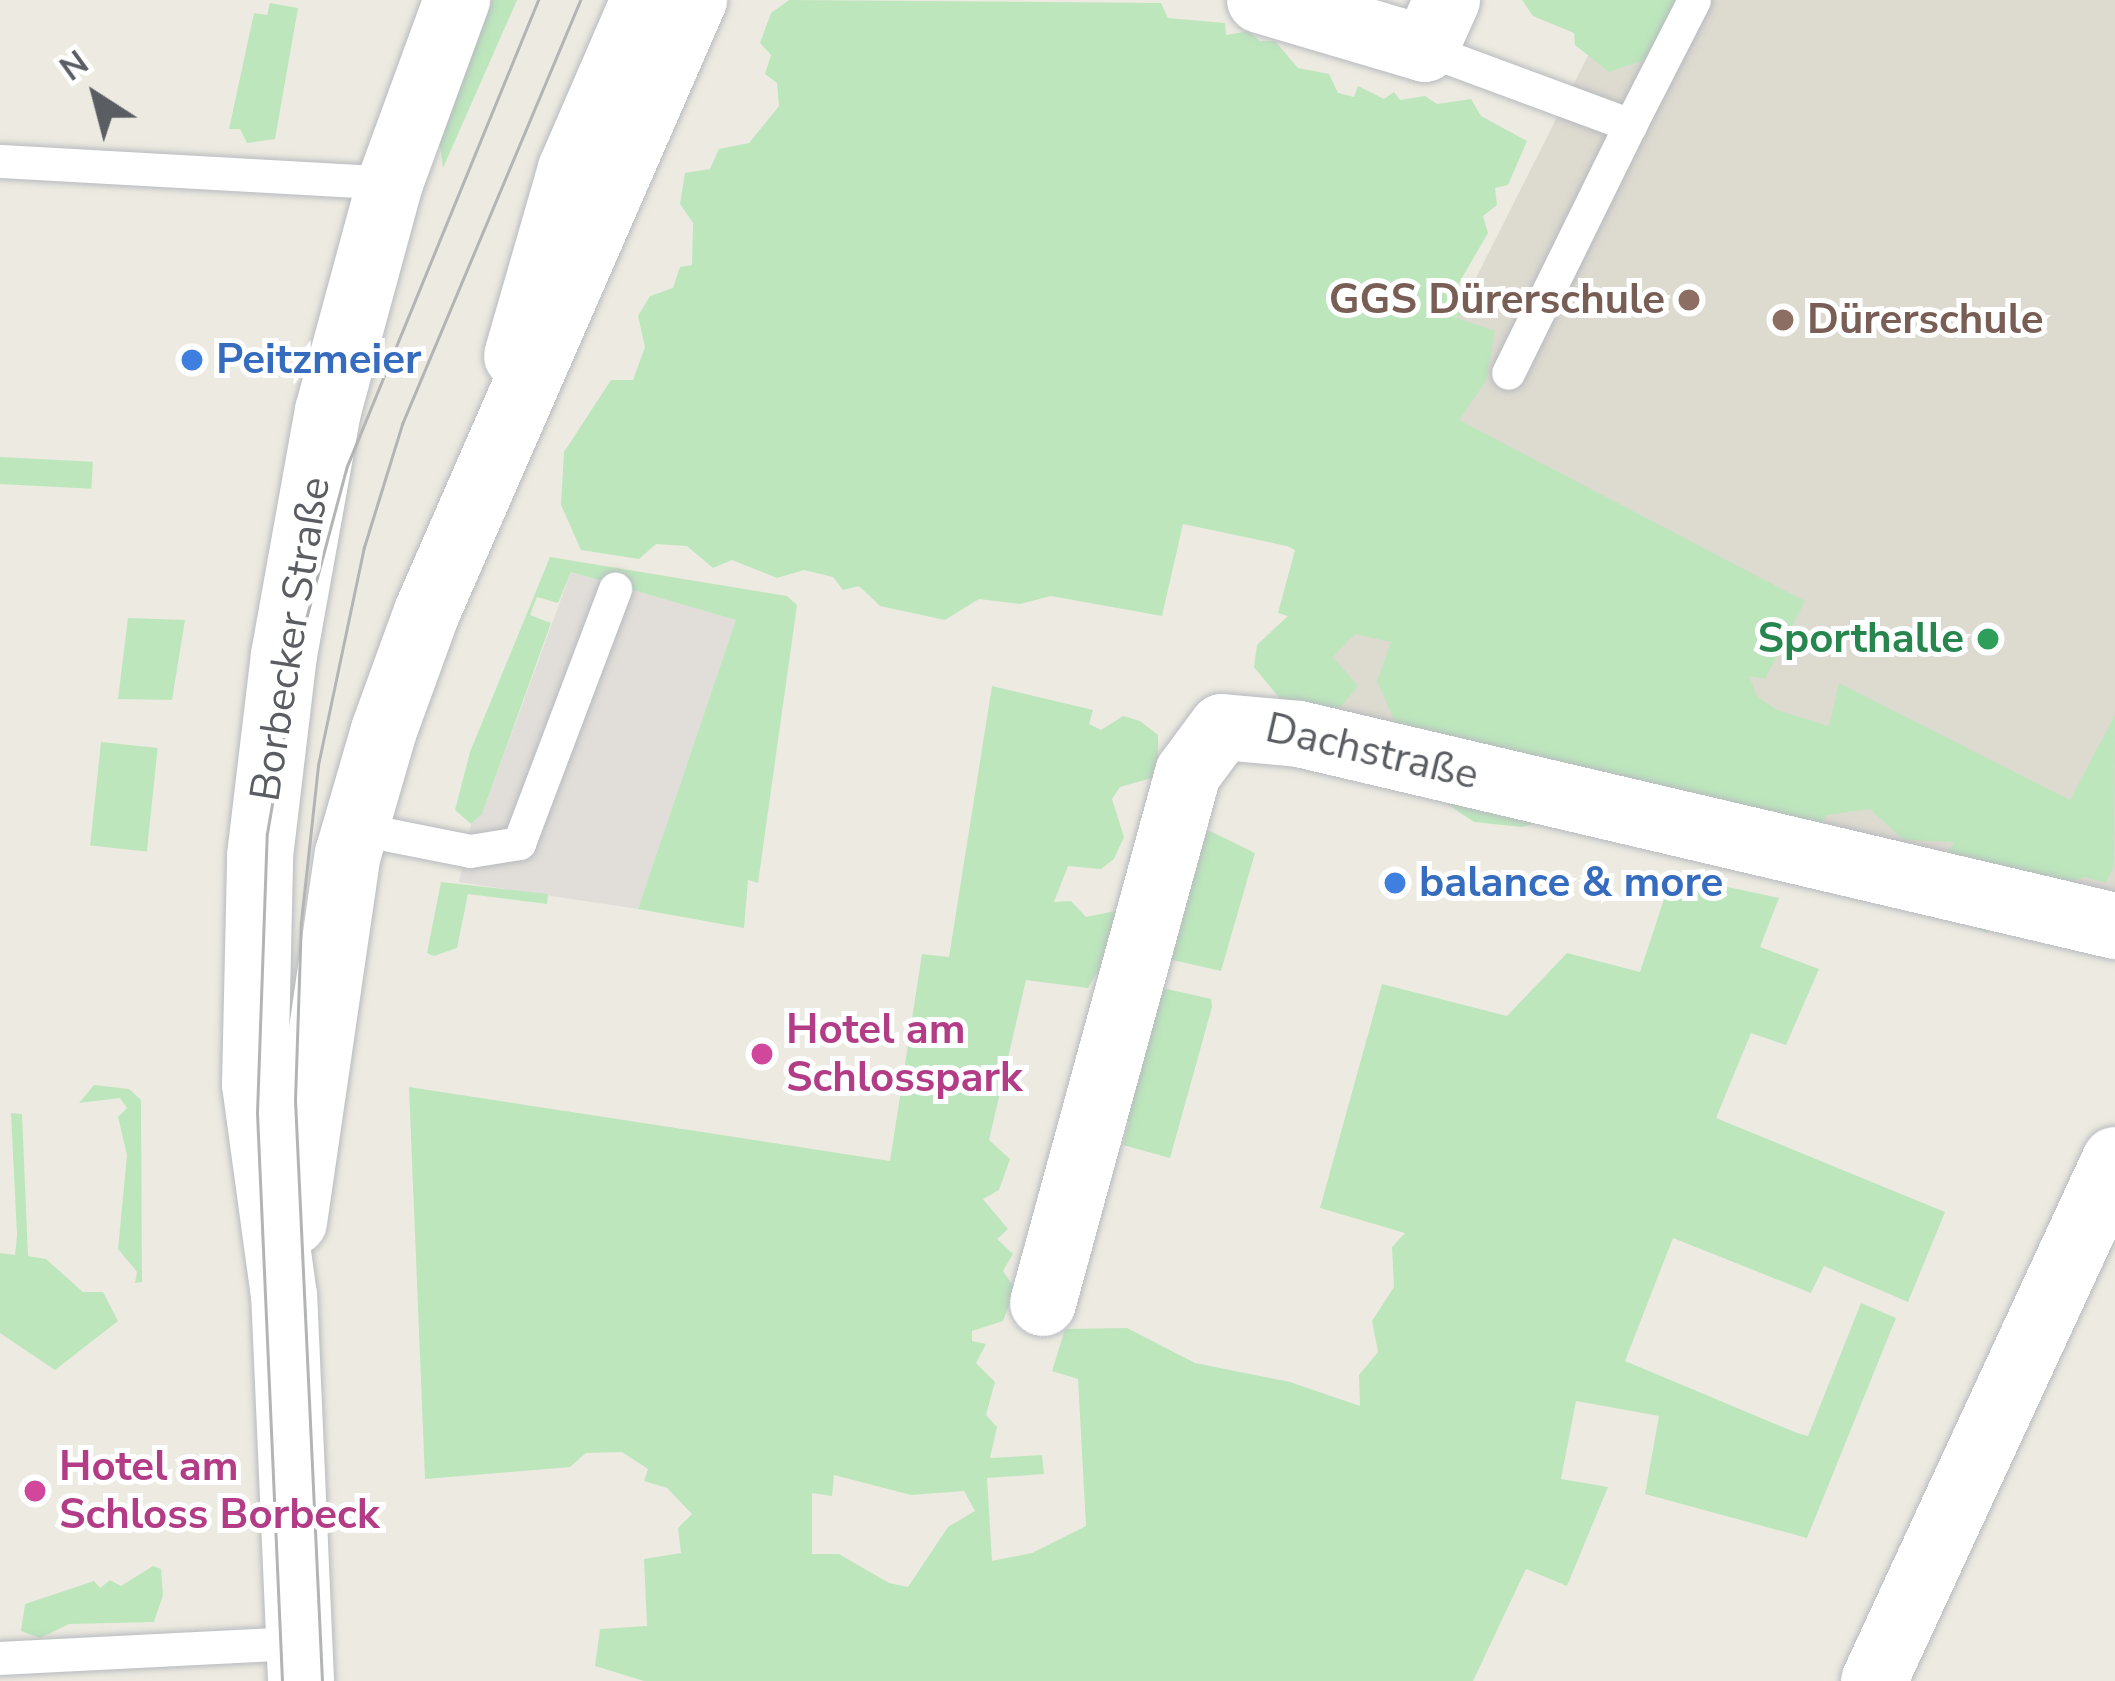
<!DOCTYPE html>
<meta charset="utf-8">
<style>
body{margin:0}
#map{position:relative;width:2115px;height:1681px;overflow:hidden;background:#edebe1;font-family:"Nunito Sans",sans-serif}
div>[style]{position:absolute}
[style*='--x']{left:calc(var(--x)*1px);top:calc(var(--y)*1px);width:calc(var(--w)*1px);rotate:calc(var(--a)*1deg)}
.industrial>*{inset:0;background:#e1ded9}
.education>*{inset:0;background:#dddad0}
.green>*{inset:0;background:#bde6bd;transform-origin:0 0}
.roads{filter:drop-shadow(0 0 3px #b7babf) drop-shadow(0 0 3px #b7babf)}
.lane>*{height:33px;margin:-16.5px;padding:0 16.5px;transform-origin:16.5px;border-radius:16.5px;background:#fff}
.street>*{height:66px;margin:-33px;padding:0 33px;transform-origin:33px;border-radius:33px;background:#fff}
.secondary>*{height:66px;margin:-33px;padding:0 33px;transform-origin:33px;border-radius:33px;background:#fff}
.tram>*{height:3px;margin:-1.5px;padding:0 1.5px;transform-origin:1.5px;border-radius:1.5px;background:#b3b4b4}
.dots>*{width:33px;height:33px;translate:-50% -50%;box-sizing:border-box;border:6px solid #fff;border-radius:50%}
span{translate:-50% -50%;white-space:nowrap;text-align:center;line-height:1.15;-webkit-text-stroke:10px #fff;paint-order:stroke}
.education-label{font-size:42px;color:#785e54;font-weight:700}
.right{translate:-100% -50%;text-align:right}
.left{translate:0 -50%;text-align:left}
.shop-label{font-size:42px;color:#366cbe;font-weight:700}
.street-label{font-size:42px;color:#5a5e63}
.leisure-label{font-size:42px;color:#27864d;font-weight:700}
.hotel-label{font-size:42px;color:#b23c85;font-weight:700}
.north{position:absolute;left:36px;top:36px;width:120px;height:120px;-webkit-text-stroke:9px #fff;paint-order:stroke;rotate:324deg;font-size:33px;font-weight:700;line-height:48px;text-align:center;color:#5a5e63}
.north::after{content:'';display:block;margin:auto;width:42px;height:54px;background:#5a5e63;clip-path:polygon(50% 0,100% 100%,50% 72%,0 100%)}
</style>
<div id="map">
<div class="industrial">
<i style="clip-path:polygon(571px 572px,737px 620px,638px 909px,459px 882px,471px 824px,482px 814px)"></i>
</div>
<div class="education">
<i style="clip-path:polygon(1616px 0,2115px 0,2115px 925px,1268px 728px,1344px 540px)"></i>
</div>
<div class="green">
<i style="clip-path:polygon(492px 0,517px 0,443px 168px,439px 137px)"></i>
<i style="clip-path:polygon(789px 0,1161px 3px,1168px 18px,1225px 23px,1226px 35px,1249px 31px,1260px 41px,1275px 41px,1298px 68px,1329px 74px,1338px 93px,1354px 97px,1358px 86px,1384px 99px,1394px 92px,1400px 100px,1425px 96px,1437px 104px,1471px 99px,1481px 116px,1527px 141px,1508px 185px,1495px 188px,1497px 205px,1483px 216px,1488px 233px,1459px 283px,1468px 313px,1454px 317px,1495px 331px,1486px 381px,1459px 420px,1805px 601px,1765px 679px,1749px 676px,1757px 696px,1777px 710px,1829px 726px,1839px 683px,2070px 800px,2115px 715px,2114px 865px,2106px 883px,2085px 877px,2067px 883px,1995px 919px,1987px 933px,1943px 914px,1931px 918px,1923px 895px,1954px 842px,1904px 840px,1870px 809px,1827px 815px,1809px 840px,1569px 816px,1522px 827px,1474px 822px,1434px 795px,1406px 747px,1377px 681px,1391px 642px,1355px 634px,1333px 657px,1358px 686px,1339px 709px,1281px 700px,1254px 667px,1257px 645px,1288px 616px,1278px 613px,1295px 550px,1287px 546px,1183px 524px,1162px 616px,1051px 596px,1020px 604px,979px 599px,945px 620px,880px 606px,859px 586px,843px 590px,833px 577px,804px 570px,777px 578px,732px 560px,713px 568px,687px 546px,656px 544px,639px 559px,581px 550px,561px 505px,564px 452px,611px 380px,633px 380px,645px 347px,638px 316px,650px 296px,673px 288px,680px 267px,692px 265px,693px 223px,680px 204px,685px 173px,710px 169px,719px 149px,749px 143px,779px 106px,777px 83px,765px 74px,771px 55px,760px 43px,771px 13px)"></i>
<i style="clip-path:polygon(1522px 0,1682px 0,1668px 52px,1609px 72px,1575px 45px,1574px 33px,1533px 16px)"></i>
<i style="clip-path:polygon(270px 3px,298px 8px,275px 139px,247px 143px,240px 129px,229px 129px,254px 13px,267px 15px)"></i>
<i style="left:0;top:457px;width:93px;height:27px;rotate:3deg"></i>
<i style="clip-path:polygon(550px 557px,787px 596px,797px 605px,758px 883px,748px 880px,744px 928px,638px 909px,736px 620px,571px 572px,558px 603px,537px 597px,530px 615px,551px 623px,482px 814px,471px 824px,455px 810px,470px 752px)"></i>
<i style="clip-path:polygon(128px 618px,185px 620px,172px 700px,118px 699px)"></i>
<i style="clip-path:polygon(evenodd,992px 686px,1093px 710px,1089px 724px,1101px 730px,1123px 716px,1140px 721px,1158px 735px,1158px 760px,1155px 777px,1120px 787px,1112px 799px,1124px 837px,1114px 859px,1101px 869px,1068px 866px,1054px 902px,1071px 901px,1086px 917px,1125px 909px,1114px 968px,1096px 974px,1088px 988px,1026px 980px,989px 1140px,1010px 1159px,999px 1190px,983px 1199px,1008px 1229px,997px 1239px,1013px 1254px,1003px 1271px,1015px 1289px,1003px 1321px,972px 1331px,972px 1341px,986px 1344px,976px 1363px,995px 1382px,986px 1415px,997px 1427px,990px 1458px,1042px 1455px,1044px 1474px,987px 1478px,992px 1561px,1032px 1553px,1086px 1526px,1078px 1379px,1052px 1371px,1065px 1329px,1127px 1328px,1195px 1363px,1290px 1382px,1360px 1406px,1359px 1375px,1378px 1352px,1372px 1321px,1394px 1287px,1392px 1247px,1405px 1233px,1320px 1208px,1382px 984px,1507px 1016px,1567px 953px,1640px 972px,1672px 875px,1779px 898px,1760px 947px,1819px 969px,1786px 1045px,1751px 1033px,1716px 1118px,1945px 1212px,1908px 1302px,1824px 1266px,1811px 1293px,1673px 1238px,1625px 1361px,1797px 1433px,1808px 1436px,1861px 1303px,1896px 1318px,1807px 1538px,1645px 1494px,1659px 1416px,1576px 1401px,1561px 1479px,1608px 1487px,1567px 1586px,1526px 1569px,1473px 1681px,644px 1681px,595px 1666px,600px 1629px,647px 1626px,644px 1559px,681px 1553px,678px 1528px,692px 1514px,667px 1488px,644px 1481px,648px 1469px,622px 1452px,586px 1453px,570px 1467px,425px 1479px,409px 1087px,890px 1161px,922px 954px,949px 957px,992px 686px,834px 1475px,911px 1495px,964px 1491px,975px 1511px,948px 1527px,908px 1587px,889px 1583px,839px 1554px,812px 1554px,812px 1493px,832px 1496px,834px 1475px)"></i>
<i style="left:101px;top:742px;width:57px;height:104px;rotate:6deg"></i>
<i style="clip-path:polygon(1210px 831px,1255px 853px,1221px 971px,1164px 958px,1199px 835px)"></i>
<i style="clip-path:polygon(441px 882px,548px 894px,547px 904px,468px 894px,457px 948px,434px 956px,427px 953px)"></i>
<i style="clip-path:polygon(1163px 988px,1211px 999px,1212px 1007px,1170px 1158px,1123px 1145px,1129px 1122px,1116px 1118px)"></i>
<i style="clip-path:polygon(94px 1085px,129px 1089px,141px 1100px,142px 1282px,135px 1283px,137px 1272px,118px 1249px,127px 1155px,118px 1117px,127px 1108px,120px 1098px,79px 1103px)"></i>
<i style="clip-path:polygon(11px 1113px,22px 1114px,28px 1256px,46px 1259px,83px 1292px,103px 1292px,118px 1321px,55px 1370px,0 1333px,0 1253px,15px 1255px,17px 1235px)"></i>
<i style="clip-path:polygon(153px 1566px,161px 1569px,163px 1595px,154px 1622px,69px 1624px,40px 1638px,21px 1631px,25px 1604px,94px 1581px,100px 1588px,110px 1580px,121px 1586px)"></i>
</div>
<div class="roads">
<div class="lane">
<i style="--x:1425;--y:49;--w:219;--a:20.3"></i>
<i style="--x:1630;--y:125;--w:276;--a:116.2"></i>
<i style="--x:1630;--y:125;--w:140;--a:-62.9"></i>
<i style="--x:0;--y:161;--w:391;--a:3.2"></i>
<i style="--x:355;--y:828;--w:117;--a:11.3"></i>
<i style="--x:470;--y:851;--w:50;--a:-9.3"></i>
<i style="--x:519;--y:843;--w:272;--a:-69.3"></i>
<i style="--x:0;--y:1658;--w:299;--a:-2.9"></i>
</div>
<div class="street">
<i style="--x:1260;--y:0;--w:172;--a:16.5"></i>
<i style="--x:1425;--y:49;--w:54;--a:-65.8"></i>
<i style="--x:517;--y:356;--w:195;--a:-73.9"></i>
<i style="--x:571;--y:169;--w:184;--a:-66.6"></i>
<i style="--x:1043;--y:1303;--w:549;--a:-74.7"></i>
<i style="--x:1188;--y:773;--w:57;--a:-53.5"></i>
<i style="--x:1222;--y:727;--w:77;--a:5.2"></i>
<i style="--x:1299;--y:734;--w:838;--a:13.24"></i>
<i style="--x:1874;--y:1681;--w:574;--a:-65.18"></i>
</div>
<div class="secondary">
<i style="--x:294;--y:1222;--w:372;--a:-81.7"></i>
<i style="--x:348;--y:854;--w:129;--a:-73.8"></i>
<i style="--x:384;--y:730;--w:126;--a:-70"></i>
<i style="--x:427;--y:612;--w:668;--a:-66.43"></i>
<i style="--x:301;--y:1681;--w:385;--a:-92.5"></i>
<i style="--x:284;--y:1296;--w:214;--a:-97.8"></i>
<i style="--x:255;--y:1084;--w:228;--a:-88.7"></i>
<i style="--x:260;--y:856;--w:202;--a:-83.2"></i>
<i style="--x:284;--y:655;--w:248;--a:-79.8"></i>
<i style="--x:328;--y:411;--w:236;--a:-74.8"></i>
<i style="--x:390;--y:183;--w:195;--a:-69.9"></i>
</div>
</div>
<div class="tram">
<i style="--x:282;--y:1681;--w:569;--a:-92.52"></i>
<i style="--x:257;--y:1113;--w:280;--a:-88"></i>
<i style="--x:267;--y:833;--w:195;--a:-80.2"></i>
<i style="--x:300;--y:641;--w:181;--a:-75"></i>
<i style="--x:347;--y:466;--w:504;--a:-67.71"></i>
<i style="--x:322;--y:1681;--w:582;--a:-92.66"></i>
<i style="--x:295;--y:1100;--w:178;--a:-88.1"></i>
<i style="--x:301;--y:922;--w:158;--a:-83.8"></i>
<i style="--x:318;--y:765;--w:223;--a:-78.1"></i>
<i style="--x:364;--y:547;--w:129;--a:-72.8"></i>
<i style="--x:402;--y:424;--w:460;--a:-67.2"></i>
</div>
<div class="dots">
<i style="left:1689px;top:300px;background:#8d6e63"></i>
<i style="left:1783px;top:320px;background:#8d6e63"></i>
<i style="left:192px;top:360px;background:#3f7fe0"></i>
<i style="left:1988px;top:639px;background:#2e9e5b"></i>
<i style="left:1395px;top:883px;background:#3f7fe0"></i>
<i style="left:762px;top:1054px;background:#d1479c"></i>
<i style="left:35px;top:1491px;background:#d1479c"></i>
</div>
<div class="education-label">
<span class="right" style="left:1665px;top:300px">GGS Dürerschule</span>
<span class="left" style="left:1807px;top:320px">Dürerschule</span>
</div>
<div class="shop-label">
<span class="left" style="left:216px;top:360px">Peitzmeier</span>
<span class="left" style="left:1419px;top:883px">balance &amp; more</span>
</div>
<div class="street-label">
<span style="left:291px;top:639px;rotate:-81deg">Borbecker Straße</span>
<span style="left:1372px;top:752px;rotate:13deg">Dachstraße</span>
</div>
<div class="leisure-label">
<span class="right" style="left:1964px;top:639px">Sporthalle</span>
</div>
<div class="hotel-label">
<span class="left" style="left:786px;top:1054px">Hotel am<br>Schlosspark</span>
<span class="left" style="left:59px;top:1491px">Hotel am<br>Schloss Borbeck</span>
</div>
<div class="north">N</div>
</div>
